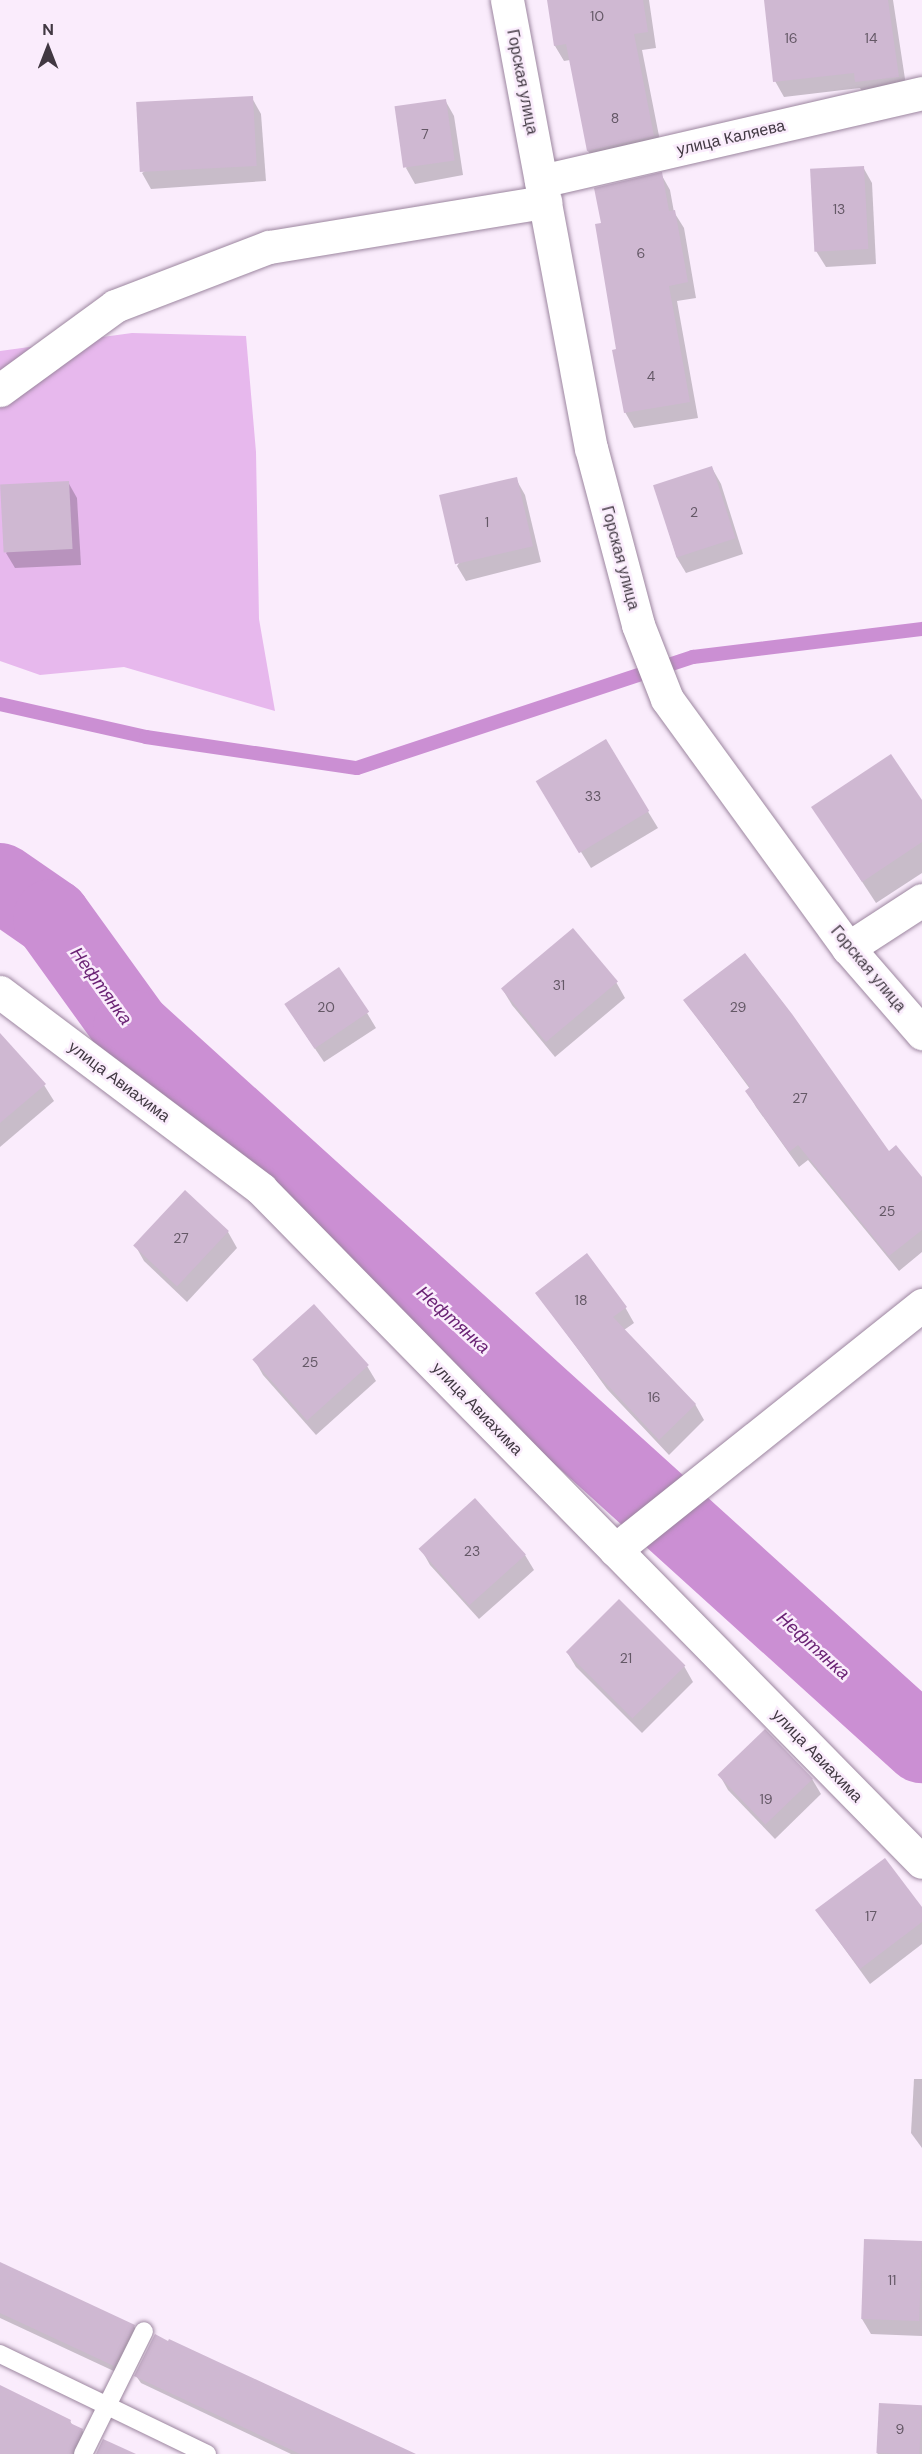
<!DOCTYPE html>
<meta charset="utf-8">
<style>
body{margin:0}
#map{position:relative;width:922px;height:2454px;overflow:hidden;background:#faecfc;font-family:"DM Sans",sans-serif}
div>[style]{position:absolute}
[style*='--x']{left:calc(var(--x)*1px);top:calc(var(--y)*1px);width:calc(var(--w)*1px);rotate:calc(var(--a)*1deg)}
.green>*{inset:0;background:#e7b8ed}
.shadow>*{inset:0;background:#0003}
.stream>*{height:14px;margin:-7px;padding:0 7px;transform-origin:7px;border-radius:7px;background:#cb8fd3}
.river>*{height:78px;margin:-39px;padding:0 39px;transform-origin:39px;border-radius:39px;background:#cb8fd3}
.building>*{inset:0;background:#cfb8d2;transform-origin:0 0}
.roads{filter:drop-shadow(0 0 2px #9c869f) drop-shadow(0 0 2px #9c869f)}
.service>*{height:18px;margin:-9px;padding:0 9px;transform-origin:9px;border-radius:9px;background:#fff}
.minor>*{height:33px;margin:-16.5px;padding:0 16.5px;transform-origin:16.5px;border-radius:16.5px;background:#fff}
.secondary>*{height:33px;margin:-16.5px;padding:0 16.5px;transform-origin:16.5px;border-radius:16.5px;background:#fff}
span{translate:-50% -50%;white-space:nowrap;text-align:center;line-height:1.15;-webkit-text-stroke:5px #faecfc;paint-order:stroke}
.number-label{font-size:14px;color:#645866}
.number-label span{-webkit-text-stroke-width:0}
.street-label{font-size:16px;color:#413842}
.water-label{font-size:18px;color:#6b2375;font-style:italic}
.north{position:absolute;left:18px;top:18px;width:60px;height:60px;-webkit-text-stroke:4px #faecfc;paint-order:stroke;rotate:0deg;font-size:16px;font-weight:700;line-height:24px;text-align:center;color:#413842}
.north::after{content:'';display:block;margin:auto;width:21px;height:27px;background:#413842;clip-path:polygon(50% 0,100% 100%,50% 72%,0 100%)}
</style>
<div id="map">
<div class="green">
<i style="clip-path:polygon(132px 333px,246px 336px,256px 452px,259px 619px,275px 711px,124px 667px,40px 675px,0 661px,0 351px)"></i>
</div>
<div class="shadow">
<i style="clip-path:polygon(549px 0,649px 0,656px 48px,642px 50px,662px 151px,597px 166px,588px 151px,570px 60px,564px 61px,555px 46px)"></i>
<i style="clip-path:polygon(766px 0,893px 0,907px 92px,866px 97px,860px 88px,784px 97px,775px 81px)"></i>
<i style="clip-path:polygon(252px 98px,261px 114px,266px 181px,151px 189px,142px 173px)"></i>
<i style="clip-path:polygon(445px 100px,454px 116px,463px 175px,415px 184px,406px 168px)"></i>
<i style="clip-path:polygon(863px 167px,872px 183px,876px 264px,826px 267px,816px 251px)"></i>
<i style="clip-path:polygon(661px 174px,670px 190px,674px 212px,684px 228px,696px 298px,677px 301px,698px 418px,634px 428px,625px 412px,618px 350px)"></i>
<i style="clip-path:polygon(712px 468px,721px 484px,743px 554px,686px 573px,677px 558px,655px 487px)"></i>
<i style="clip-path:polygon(516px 479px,525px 495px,541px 562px,466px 581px,457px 566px)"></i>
<i style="clip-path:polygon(68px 482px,77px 498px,81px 565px,15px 568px,6px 553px)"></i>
<i style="clip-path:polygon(605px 741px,658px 828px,591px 868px,547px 797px)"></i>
<i style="clip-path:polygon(922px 803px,922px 873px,876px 903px,813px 807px)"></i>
<i style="clip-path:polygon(616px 982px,625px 998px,555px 1057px,512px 1005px,503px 990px)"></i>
<i style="clip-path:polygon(685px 1001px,922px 1179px,922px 1252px,899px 1271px,808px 1160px,799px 1167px,756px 1107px,747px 1091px,750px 1089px)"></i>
<i style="clip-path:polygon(367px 1013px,376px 1028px,324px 1062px,295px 1019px)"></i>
<i style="clip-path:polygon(0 1037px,44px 1085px,54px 1101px,0 1147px)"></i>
<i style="clip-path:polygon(185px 1192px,228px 1232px,237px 1248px,187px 1302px,144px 1261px,135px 1245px)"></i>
<i style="clip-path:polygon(537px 1293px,625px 1307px,634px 1323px,624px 1330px,695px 1404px,704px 1420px,669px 1455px,607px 1389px)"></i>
<i style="clip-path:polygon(254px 1359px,367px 1366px,376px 1381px,316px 1435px,263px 1375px)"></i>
<i style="clip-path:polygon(421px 1549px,525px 1555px,534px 1570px,479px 1619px,430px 1565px)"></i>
<i style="clip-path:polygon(567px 1652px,684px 1666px,693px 1682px,642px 1733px,576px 1667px)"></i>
<i style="clip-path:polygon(719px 1774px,812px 1779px,821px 1794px,775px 1839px,728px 1790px)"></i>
<i style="clip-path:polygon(922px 1909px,922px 1944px,870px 1984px,817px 1911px)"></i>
<i style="clip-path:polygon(914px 2079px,922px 2079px,922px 2148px,911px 2133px)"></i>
<i style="clip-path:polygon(922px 2242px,922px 2336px,871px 2334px,862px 2319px)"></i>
<i style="clip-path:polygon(0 2264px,134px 2326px,138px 2334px,118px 2373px,0 2318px)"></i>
<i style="clip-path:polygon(136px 2376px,413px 2454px,291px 2454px,141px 2383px)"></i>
<i style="clip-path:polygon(0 2386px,70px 2421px,73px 2426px,82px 2430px,87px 2439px,81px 2454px,0 2454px)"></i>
<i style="clip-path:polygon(922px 2406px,922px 2454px,878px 2454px,877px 2453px)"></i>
</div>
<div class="stream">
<i style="--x:0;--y:704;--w:150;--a:12.7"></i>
<i style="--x:146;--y:737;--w:213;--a:8.4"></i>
<i style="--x:357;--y:768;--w:354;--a:-18.3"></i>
<i style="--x:693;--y:657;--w:231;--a:-7"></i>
</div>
<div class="river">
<i style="--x:0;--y:882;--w:63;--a:34.7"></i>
<i style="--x:52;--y:918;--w:137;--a:54.2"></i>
<i style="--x:132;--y:1029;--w:1066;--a:42.15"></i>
</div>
<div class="building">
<i style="clip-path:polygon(547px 0,643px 0,648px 32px,634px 34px,654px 136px,587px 151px,566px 44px,554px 46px)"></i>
<i style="clip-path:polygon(764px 0,888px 0,899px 77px,855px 82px,854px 73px,773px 82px)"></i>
<i style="left:253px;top:96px;width:70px;height:117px;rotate:87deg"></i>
<i style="left:446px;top:99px;width:62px;height:52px;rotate:82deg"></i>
<i style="left:864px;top:166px;width:83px;height:54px;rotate:87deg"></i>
<i style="clip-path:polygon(662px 172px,669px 211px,675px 210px,688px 282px,669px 286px,690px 402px,624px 413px,612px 350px,616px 349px,595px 224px,601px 223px,594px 188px)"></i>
<i style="left:712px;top:466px;width:76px;height:62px;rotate:72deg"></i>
<i style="left:517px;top:477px;width:71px;height:80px;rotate:77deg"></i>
<i style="left:69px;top:481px;width:68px;height:69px;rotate:87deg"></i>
<i style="left:606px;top:739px;width:84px;height:82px;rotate:59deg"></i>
<i style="clip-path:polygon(891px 754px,922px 800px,922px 842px,862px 882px,811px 807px)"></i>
<i style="left:573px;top:928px;width:70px;height:94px;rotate:50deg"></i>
<i style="clip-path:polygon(745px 953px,792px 1014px,889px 1151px,896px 1145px,922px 1177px,922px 1230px,889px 1256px,798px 1145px,789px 1152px,745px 1091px,750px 1087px,683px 1000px)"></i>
<i style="left:339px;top:967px;width:54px;height:66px;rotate:56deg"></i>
<i style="clip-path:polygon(0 1033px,46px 1084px,0 1123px)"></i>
<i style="left:185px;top:1190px;width:60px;height:76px;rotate:43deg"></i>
<i style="clip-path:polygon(587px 1253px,627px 1307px,613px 1317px,696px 1404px,659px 1440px,596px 1373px,535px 1293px)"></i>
<i style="left:314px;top:1304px;width:82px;height:83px;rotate:48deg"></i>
<i style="left:475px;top:1498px;width:76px;height:76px;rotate:48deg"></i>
<i style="left:619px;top:1599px;width:94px;height:75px;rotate:45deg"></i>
<i style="left:765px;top:1729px;width:69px;height:66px;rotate:46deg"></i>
<i style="clip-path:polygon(885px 1858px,922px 1907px,922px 1922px,860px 1969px,815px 1910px)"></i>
<i style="left:864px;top:2239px;width:58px;height:80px;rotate:2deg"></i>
<i style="clip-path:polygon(0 2262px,135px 2325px,114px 2366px,0 2313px)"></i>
<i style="clip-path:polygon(155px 2334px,168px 2341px,169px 2339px,416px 2454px,300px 2454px,134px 2376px)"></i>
<i style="clip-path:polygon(0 2385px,71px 2420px,70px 2423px,83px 2429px,72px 2454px,0 2454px)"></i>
<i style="left:879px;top:2403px;width:43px;height:50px;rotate:3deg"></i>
<i style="clip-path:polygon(103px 2439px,136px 2454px,96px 2454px)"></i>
</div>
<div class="roads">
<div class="service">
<i style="--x:0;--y:2354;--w:230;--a:25.8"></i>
<i style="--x:83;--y:2454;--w:137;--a:-63.6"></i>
</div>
<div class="minor">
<i style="--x:541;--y:181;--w:391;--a:-13"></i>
<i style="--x:0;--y:390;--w:142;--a:-36.1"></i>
<i style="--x:115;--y:306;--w:165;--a:-21"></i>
<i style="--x:269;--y:247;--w:280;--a:-9.3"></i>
<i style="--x:848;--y:948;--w:88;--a:-33"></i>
<i style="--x:0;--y:992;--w:327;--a:37"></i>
<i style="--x:261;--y:1189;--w:943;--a:45.52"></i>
<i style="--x:615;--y:1550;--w:393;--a:-38.6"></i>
</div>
<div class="secondary">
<i style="--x:507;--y:0;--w:456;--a:79.4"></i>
<i style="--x:591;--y:448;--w:183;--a:75.1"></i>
<i style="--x:638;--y:625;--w:79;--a:68.6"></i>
<i style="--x:667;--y:699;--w:308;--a:54"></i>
<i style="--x:848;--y:948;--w:113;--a:49"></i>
</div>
</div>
<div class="number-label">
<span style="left:597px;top:16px">10</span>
<span style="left:791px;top:38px">16</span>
<span style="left:871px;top:38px">14</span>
<span style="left:615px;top:118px">8</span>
<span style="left:425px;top:134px">7</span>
<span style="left:839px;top:209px">13</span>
<span style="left:641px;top:253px">6</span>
<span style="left:651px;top:376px">4</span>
<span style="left:694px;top:512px">2</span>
<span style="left:487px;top:522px">1</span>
<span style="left:593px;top:796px">33</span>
<span style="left:559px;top:985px">31</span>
<span style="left:326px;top:1007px">20</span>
<span style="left:738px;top:1007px">29</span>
<span style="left:800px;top:1098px">27</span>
<span style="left:887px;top:1211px">25</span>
<span style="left:181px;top:1238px">27</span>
<span style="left:581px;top:1300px">18</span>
<span style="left:310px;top:1362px">25</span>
<span style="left:654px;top:1397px">16</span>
<span style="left:472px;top:1551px">23</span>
<span style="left:626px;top:1658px">21</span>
<span style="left:766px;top:1799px">19</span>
<span style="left:871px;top:1916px">17</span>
<span style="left:892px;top:2280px">11</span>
<span style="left:900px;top:2429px">9</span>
</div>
<div class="street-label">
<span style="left:522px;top:82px;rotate:79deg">Горская улица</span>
<span style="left:731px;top:138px;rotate:-13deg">улица Каляева</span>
<span style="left:620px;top:558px;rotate:75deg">Горская улица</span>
<span style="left:868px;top:969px;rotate:50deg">Горская улица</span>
<span style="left:119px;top:1082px;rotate:37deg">улица Авиахима</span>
<span style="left:477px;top:1409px;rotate:46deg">улица Авиахима</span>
<span style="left:817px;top:1756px;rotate:46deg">улица Авиахима</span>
</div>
<div class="water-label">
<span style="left:101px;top:986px;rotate:54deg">Нефтянка</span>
<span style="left:453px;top:1320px;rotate:42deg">Нефтянка</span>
<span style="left:813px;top:1646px;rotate:42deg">Нефтянка</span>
</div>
<div class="north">N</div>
</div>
